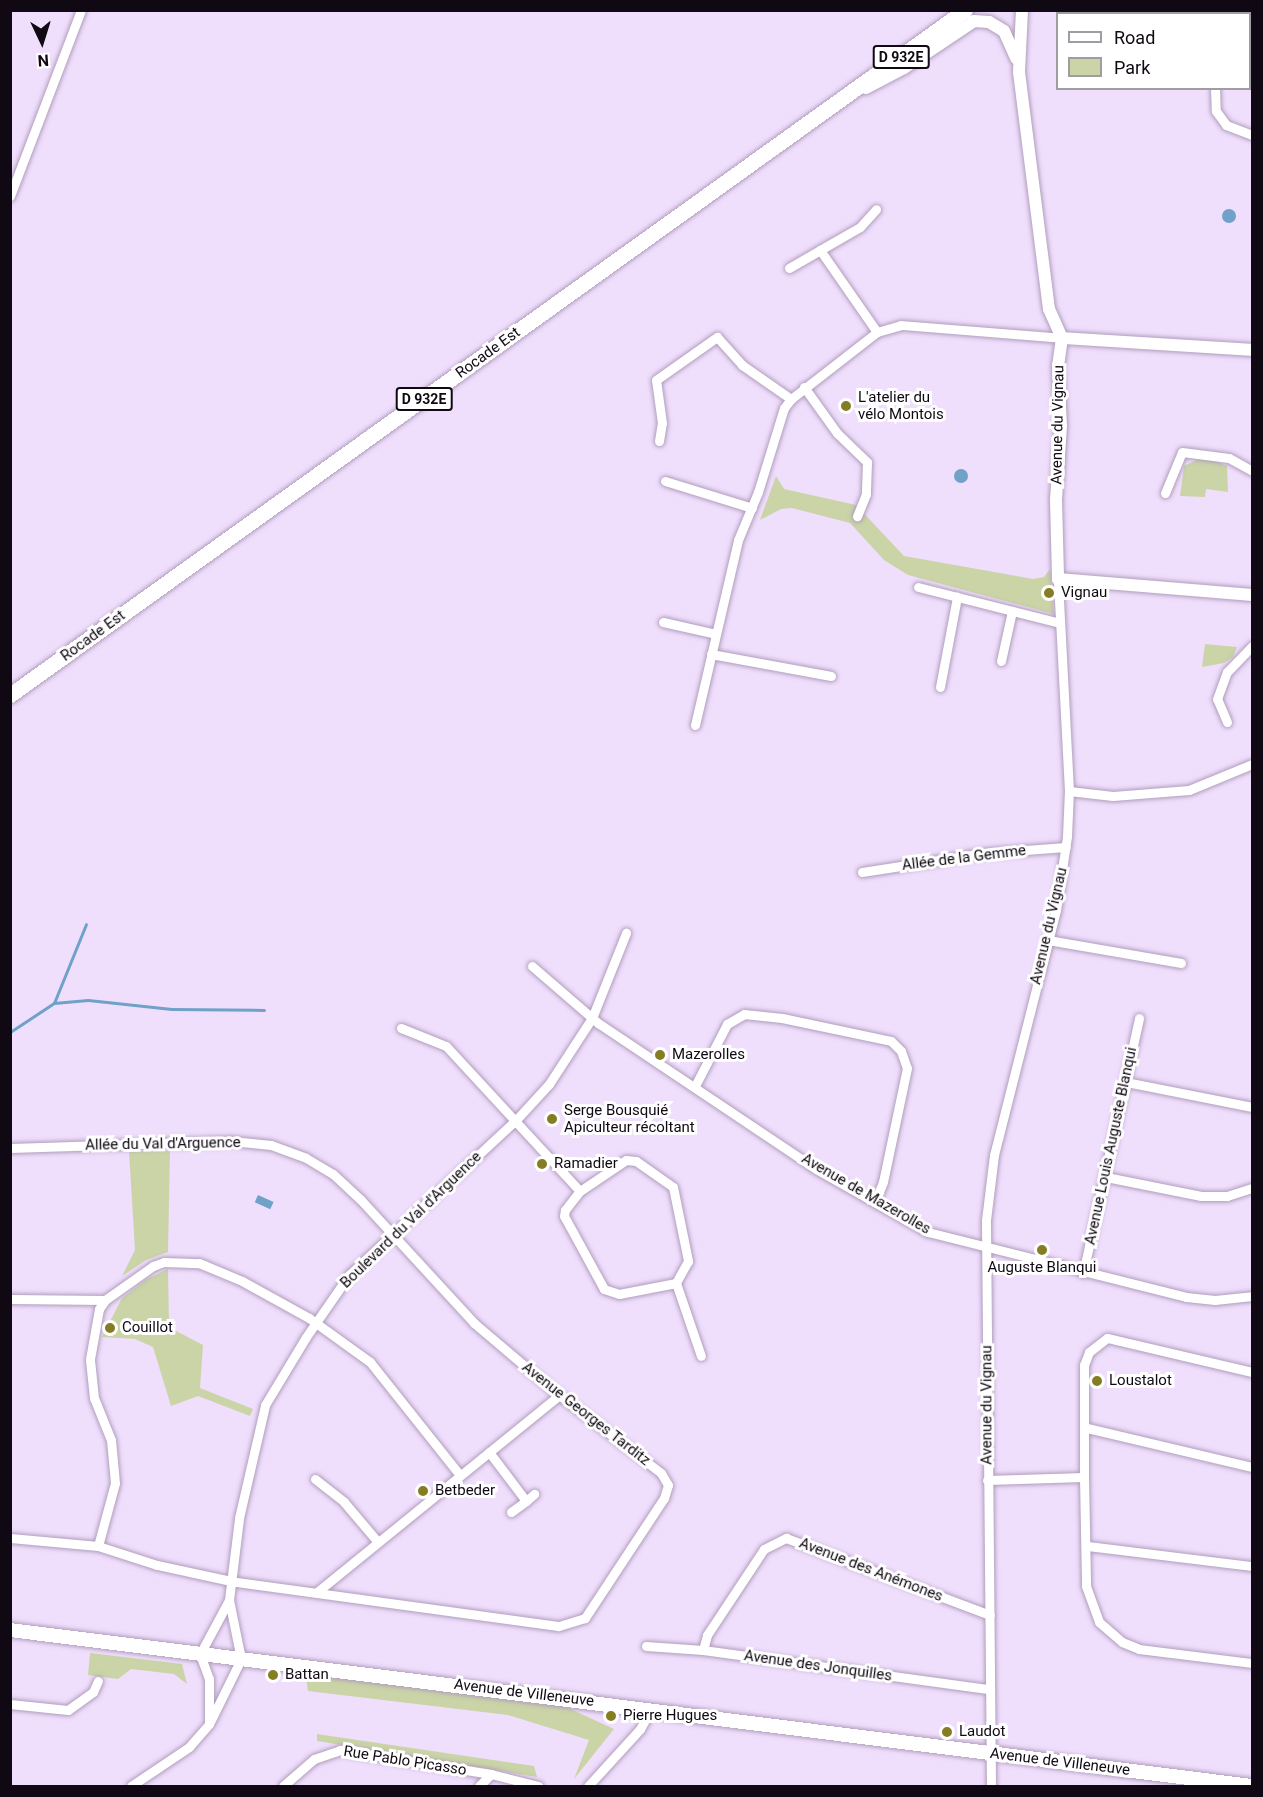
<!DOCTYPE html>
<meta charset="utf-8">
<style>
body{margin:0}
#map{position:relative;width:1263px;height:1797px;overflow:hidden;background:#f0defd;font-family:Roboto,sans-serif}
div>[style]{position:absolute}
[style*='--x']{left:calc(var(--x)*1px);top:calc(var(--y)*1px);width:calc(var(--w)*1px);rotate:calc(var(--a)*1deg)}
.green>*{inset:0;background:#cad4a7}
.water>*{inset:0;background:#70a1c8;transform-origin:0 0}
.round{border-radius:50%}
.stream>*{height:3px;margin:-1.5px;padding:0 1.5px;transform-origin:1.5px;border-radius:1.5px;background:#70a1c8}
.roads{filter:drop-shadow(0 0 2px #b09ebc) drop-shadow(0 0 2px #b09ebc)}
.minor>*{height:9px;margin:-4.5px;padding:0 4.5px;transform-origin:4.5px;border-radius:4.5px;background:#fff}
.tertiary>*{height:12px;margin:-6px;padding:0 6px;transform-origin:6px;border-radius:6px;background:#fff}
.secondary>*{height:14px;margin:-7px;padding:0 7px;transform-origin:7px;border-radius:7px;background:#fff}
.primary>*{height:15px;margin:-7.5px;padding:0 7.5px;transform-origin:7.5px;border-radius:7.5px;background:#fff}
.dots>*{width:16px;height:16px;translate:-50% -50%;box-sizing:border-box;border:3px solid #fff;border-radius:50%}
span{translate:-50% -50%;white-space:nowrap;text-align:center;line-height:1.15;-webkit-text-stroke:6px #fff;paint-order:stroke}
.shield-label span{padding:2px 4px;background:#fff;border:2px solid;border-radius:4px;-webkit-text-stroke-width:0}
.shield-label{font-size:14px;color:#100913;font-weight:700}
.street-label{font-size:15px;color:#100913}
.poi-label{font-size:15px;color:#100913}
.left{translate:0 -50%;text-align:left}
.frame{position:absolute;inset:0;border:12px solid #100913;pointer-events:none}
.legend{position:absolute;left:1056px;top:12px;width:195px;height:78px;box-sizing:border-box;background:#fff;border:2px solid #9f9da1;margin:0;padding:8px 10px;list-style:none;font-size:18px;color:#100913}
.legend li{display:flex;align-items:center;gap:12px;height:30px}
.legend b{width:30px;border:2px solid #9f9da1}
.north{position:absolute;left:12px;top:12px;width:60px;height:60px;-webkit-text-stroke:4px #fff;paint-order:stroke;rotate:176deg;font-size:16px;font-weight:700;line-height:24px;text-align:center;color:#100913}
.north::after{content:'';display:block;margin:auto;width:21px;height:27px;background:#100913;clip-path:polygon(50% 0,100% 100%,50% 72%,0 100%)}
</style>
<div id="map">
<div class="green">
<i style="clip-path:polygon(1203px 457px,1227px 466px,1228px 492px,1206px 489px,1205px 497px,1180px 496px,1184px 466px)"></i>
<i style="clip-path:polygon(776px 476px,784px 489px,856px 505px,904px 556px,1033px 579px,1044px 577px,1050px 569px,1054px 614px,908px 575px,884px 560px,850px 523px,792px 508px,781px 509px,760px 520px)"></i>
<i style="clip-path:polygon(1205px 644px,1237px 647px,1233px 657px,1224px 663px,1202px 667px)"></i>
<i style="clip-path:polygon(129px 1151px,170px 1151px,168px 1252px,146px 1260px,122px 1276px,135px 1250px)"></i>
<i style="clip-path:polygon(168px 1269px,169px 1323px,176px 1331px,203px 1345px,200px 1388px,253px 1409px,250px 1416px,198px 1396px,171px 1406px,153px 1347px,135px 1339px,102px 1337px,122px 1298px,147px 1279px)"></i>
<i style="clip-path:polygon(90px 1653px,182px 1664px,187px 1684px,174px 1674px,131px 1669px,118px 1679px,88px 1675px)"></i>
<i style="clip-path:polygon(305px 1672px,566px 1707px,614px 1729px,574px 1779px,589px 1740px,508px 1715px,308px 1691px)"></i>
<i style="clip-path:polygon(317px 1734px,534px 1766px,537px 1777px,317px 1741px)"></i>
</div>
<div class="water">
<i class="round" style="left:1222px;top:209px;width:14px;height:14px"></i>
<i class="round" style="left:954px;top:469px;width:14px;height:14px"></i>
<i style="left:258px;top:1195px;width:17px;height:8px;rotate:24deg"></i>
</div>
<div class="stream">
<i style="--x:54;--y:1003;--w:85;--a:-67.9"></i>
<i style="--x:10;--y:1032;--w:53;--a:-33.4"></i>
<i style="--x:54;--y:1003;--w:34;--a:-5"></i>
<i style="--x:88;--y:1000;--w:84;--a:6.1"></i>
<i style="--x:172;--y:1009;--w:92;--a:0.6"></i>
</div>
<div class="roads">
<div class="minor">
<i style="--x:1215;--y:10;--w:4;--a:90"></i>
<i style="--x:1215;--y:88;--w:23;--a:88"></i>
<i style="--x:1216;--y:111;--w:17;--a:54"></i>
<i style="--x:1226;--y:125;--w:28;--a:21"></i>
<i style="--x:10;--y:196;--w:199;--a:-69.1"></i>
<i style="--x:820;--y:250;--w:46;--a:-29.9"></i>
<i style="--x:860;--y:227;--w:24;--a:-48"></i>
<i style="--x:789;--y:268;--w:36;--a:-30"></i>
<i style="--x:820;--y:250;--w:100;--a:55.2"></i>
<i style="--x:804;--y:387;--w:57;--a:54.3"></i>
<i style="--x:837;--y:433;--w:42;--a:44"></i>
<i style="--x:867;--y:462;--w:32;--a:92"></i>
<i style="--x:866;--y:494;--w:24;--a:112"></i>
<i style="--x:659;--y:441;--w:18;--a:-81"></i>
<i style="--x:662;--y:423;--w:43;--a:-97.9"></i>
<i style="--x:656;--y:380;--w:75;--a:-35.2"></i>
<i style="--x:717;--y:337;--w:38;--a:48"></i>
<i style="--x:742;--y:365;--w:60;--a:34.8"></i>
<i style="--x:665;--y:481;--w:91;--a:17.2"></i>
<i style="--x:1165;--y:493;--w:44;--a:-67.5"></i>
<i style="--x:1182;--y:452;--w:47;--a:7.3"></i>
<i style="--x:1229;--y:458;--w:26;--a:29"></i>
<i style="--x:918;--y:587;--w:146;--a:14.2"></i>
<i style="--x:663;--y:622;--w:54;--a:12.8"></i>
<i style="--x:711;--y:654;--w:122;--a:10.4"></i>
<i style="--x:1001;--y:661;--w:51;--a:-77.6"></i>
<i style="--x:940;--y:687;--w:92;--a:-79.3"></i>
<i style="--x:1227;--y:722;--w:25;--a:-113"></i>
<i style="--x:1217;--y:699;--w:29;--a:-70"></i>
<i style="--x:1227;--y:672;--w:36;--a:-46"></i>
<i style="--x:695;--y:725;--w:190;--a:-76.9"></i>
<i style="--x:738;--y:540;--w:52;--a:-67.4"></i>
<i style="--x:758;--y:492;--w:88;--a:-72.8"></i>
<i style="--x:784;--y:408;--w:11;--a:-52"></i>
<i style="--x:791;--y:399;--w:109;--a:-37.9"></i>
<i style="--x:877;--y:332;--w:25;--a:-16"></i>
<i style="--x:901;--y:325;--w:162;--a:4.6"></i>
<i style="--x:1069;--y:791;--w:44;--a:6.5"></i>
<i style="--x:1113;--y:796;--w:76;--a:-4.5"></i>
<i style="--x:1189;--y:790;--w:68;--a:-22.4"></i>
<i style="--x:862;--y:872;--w:124;--a:-8.8"></i>
<i style="--x:985;--y:853;--w:81;--a:-4.2"></i>
<i style="--x:1048;--y:940;--w:135;--a:9.8"></i>
<i style="--x:532;--y:966;--w:87;--a:40.8"></i>
<i style="--x:598;--y:1023;--w:262;--a:33.8"></i>
<i style="--x:816;--y:1169;--w:129;--a:29.4"></i>
<i style="--x:928;--y:1232;--w:266;--a:14.1"></i>
<i style="--x:1186;--y:1297;--w:29;--a:6"></i>
<i style="--x:1215;--y:1300;--w:37;--a:-6"></i>
<i style="--x:401;--y:1028;--w:48;--a:21.8"></i>
<i style="--x:446;--y:1046;--w:197;--a:47.3"></i>
<i style="--x:1126;--y:1082;--w:128;--a:11.2"></i>
<i style="--x:695;--y:1086;--w:70;--a:-62.7"></i>
<i style="--x:727;--y:1024;--w:20;--a:-30"></i>
<i style="--x:744;--y:1014;--w:38;--a:6"></i>
<i style="--x:782;--y:1018;--w:111;--a:11.9"></i>
<i style="--x:891;--y:1041;--w:14;--a:45"></i>
<i style="--x:901;--y:1051;--w:18;--a:71"></i>
<i style="--x:907;--y:1068;--w:116;--a:101.9"></i>
<i style="--x:883;--y:1182;--w:22;--a:112"></i>
<i style="--x:10;--y:1148;--w:222;--a:-1.8"></i>
<i style="--x:232;--y:1141;--w:39;--a:6"></i>
<i style="--x:271;--y:1145;--w:37;--a:20"></i>
<i style="--x:306;--y:1158;--w:31;--a:31"></i>
<i style="--x:333;--y:1174;--w:38;--a:43"></i>
<i style="--x:361;--y:1200;--w:167;--a:47.4"></i>
<i style="--x:474;--y:1323;--w:111;--a:40.3"></i>
<i style="--x:559;--y:1395;--w:128;--a:37.4"></i>
<i style="--x:661;--y:1473;--w:14;--a:60"></i>
<i style="--x:668;--y:1485;--w:14;--a:107"></i>
<i style="--x:664;--y:1498;--w:144;--a:123.4"></i>
<i style="--x:585;--y:1618;--w:28;--a:163"></i>
<i style="--x:558;--y:1626;--w:330;--a:-172.2"></i>
<i style="--x:231;--y:1581;--w:76;--a:-167.8"></i>
<i style="--x:157;--y:1565;--w:62;--a:-162.1"></i>
<i style="--x:98;--y:1546;--w:88;--a:-174.8"></i>
<i style="--x:626;--y:1160;--w:10;--a:6"></i>
<i style="--x:636;--y:1161;--w:45;--a:35.1"></i>
<i style="--x:673;--y:1187;--w:76;--a:78.5"></i>
<i style="--x:688;--y:1261;--w:25;--a:119"></i>
<i style="--x:676;--y:1283;--w:58;--a:169.1"></i>
<i style="--x:619;--y:1294;--w:16;--a:-162"></i>
<i style="--x:604;--y:1289;--w:83;--a:-118.7"></i>
<i style="--x:564;--y:1216;--w:6;--a:-81"></i>
<i style="--x:565;--y:1210;--w:24;--a:-52"></i>
<i style="--x:580;--y:1191;--w:55;--a:-34"></i>
<i style="--x:1106;--y:1177;--w:97;--a:11.3"></i>
<i style="--x:1201;--y:1196;--w:26;--a:0"></i>
<i style="--x:1227;--y:1196;--w:26;--a:-18"></i>
<i style="--x:1083;--y:1273;--w:261;--a:-77.6"></i>
<i style="--x:676;--y:1283;--w:77;--a:71.1"></i>
<i style="--x:10;--y:1299;--w:95;--a:0.6"></i>
<i style="--x:105;--y:1300;--w:59;--a:-35.3"></i>
<i style="--x:153;--y:1266;--w:12;--a:-20"></i>
<i style="--x:164;--y:1262;--w:35;--a:2"></i>
<i style="--x:199;--y:1263;--w:47;--a:22.7"></i>
<i style="--x:242;--y:1281;--w:77;--a:28.9"></i>
<i style="--x:309;--y:1318;--w:75;--a:35.8"></i>
<i style="--x:370;--y:1362;--w:144;--a:51.5"></i>
<i style="--x:1252;--y:1372;--w:149;--a:-166.8"></i>
<i style="--x:1107;--y:1338;--w:23;--a:142"></i>
<i style="--x:1089;--y:1352;--w:14;--a:111"></i>
<i style="--x:1084;--y:1365;--w:112;--a:90"></i>
<i style="--x:1084;--y:1477;--w:109;--a:88.9"></i>
<i style="--x:1086;--y:1586;--w:38;--a:70"></i>
<i style="--x:1099;--y:1622;--w:30;--a:41"></i>
<i style="--x:1122;--y:1642;--w:18;--a:22"></i>
<i style="--x:1139;--y:1649;--w:114;--a:7.1"></i>
<i style="--x:1087;--y:1428;--w:170;--a:13.3"></i>
<i style="--x:489;--y:1452;--w:61;--a:52.9"></i>
<i style="--x:526;--y:1501;--w:11;--a:-41"></i>
<i style="--x:315;--y:1479;--w:37;--a:38"></i>
<i style="--x:344;--y:1502;--w:51;--a:49.8"></i>
<i style="--x:987;--y:1480;--w:97;--a:-1.8"></i>
<i style="--x:511;--y:1512;--w:19;--a:-36"></i>
<i style="--x:98;--y:1546;--w:65;--a:-74.9"></i>
<i style="--x:115;--y:1483;--w:43;--a:-95.3"></i>
<i style="--x:111;--y:1440;--w:45;--a:-112"></i>
<i style="--x:94;--y:1398;--w:39;--a:-96"></i>
<i style="--x:90;--y:1359;--w:51;--a:-79.8"></i>
<i style="--x:99;--y:1309;--w:11;--a:-56"></i>
<i style="--x:1088;--y:1546;--w:165;--a:7"></i>
<i style="--x:317;--y:1592;--w:312;--a:-39.1"></i>
<i style="--x:646;--y:1646;--w:57;--a:4"></i>
<i style="--x:703;--y:1650;--w:289;--a:7.8"></i>
<i style="--x:703;--y:1650;--w:16;--a:-75"></i>
<i style="--x:707;--y:1635;--w:103;--a:-56.5"></i>
<i style="--x:764;--y:1549;--w:25;--a:-27"></i>
<i style="--x:786;--y:1538;--w:218;--a:20.7"></i>
<i style="--x:10;--y:1704;--w:58;--a:5.9"></i>
<i style="--x:68;--y:1710;--w:31;--a:-36"></i>
<i style="--x:93;--y:1692;--w:12;--a:-66"></i>
<i style="--x:209;--y:1722;--w:43;--a:-90"></i>
<i style="--x:209;--y:1679;--w:27;--a:-110"></i>
<i style="--x:200;--y:1654;--w:61;--a:-61.8"></i>
<i style="--x:131;--y:1786;--w:70;--a:-33.9"></i>
<i style="--x:189;--y:1747;--w:30;--a:-49"></i>
<i style="--x:209;--y:1724;--w:72;--a:-63.8"></i>
<i style="--x:241;--y:1659;--w:60;--a:-101.5"></i>
<i style="--x:229;--y:1600;--w:83;--a:-83"></i>
<i style="--x:239;--y:1518;--w:116;--a:-77"></i>
<i style="--x:265;--y:1405;--w:79;--a:-58.9"></i>
<i style="--x:306;--y:1337;--w:75;--a:-55.3"></i>
<i style="--x:349;--y:1275;--w:228;--a:-42.9"></i>
<i style="--x:516;--y:1120;--w:49;--a:-47.5"></i>
<i style="--x:549;--y:1084;--w:79;--a:-56.9"></i>
<i style="--x:592;--y:1018;--w:92;--a:-68.2"></i>
<i style="--x:283;--y:1786;--w:41;--a:-41.1"></i>
<i style="--x:314;--y:1759;--w:28;--a:-19"></i>
<i style="--x:340;--y:1750;--w:153;--a:9"></i>
<i style="--x:491;--y:1774;--w:49;--a:14.3"></i>
<i style="--x:479;--y:1786;--w:17;--a:-45"></i>
<i style="--x:588;--y:1786;--w:77;--a:-47.6"></i>
<i style="--x:640;--y:1729;--w:23;--a:-61"></i>
<i style="--x:991;--y:1786;--w:566;--a:-90.51"></i>
<i style="--x:986;--y:1220;--w:65;--a:-83"></i>
<i style="--x:994;--y:1155;--w:253;--a:-75.8"></i>
<i style="--x:1056;--y:910;--w:75;--a:-81.5"></i>
<i style="--x:1067;--y:836;--w:45;--a:-87.5"></i>
<i style="--x:1069;--y:791;--w:212;--a:-93"></i>
</div>
<div class="tertiary">
<i style="--x:1022;--y:10;--w:62;--a:92.8"></i>
<i style="--x:1019;--y:72;--w:239;--a:82.8"></i>
<i style="--x:1049;--y:309;--w:32;--a:66"></i>
<i style="--x:1062;--y:338;--w:27;--a:98"></i>
<i style="--x:1058;--y:365;--w:61;--a:87.2"></i>
<i style="--x:1061;--y:426;--w:74;--a:93.9"></i>
<i style="--x:1056;--y:500;--w:79;--a:88.5"></i>
<i style="--x:1058;--y:579;--w:195;--a:4.7"></i>
<i style="--x:866;--y:88;--w:43;--a:-27.8"></i>
<i style="--x:904;--y:68;--w:84;--a:-33.9"></i>
<i style="--x:974;--y:21;--w:15;--a:4"></i>
<i style="--x:989;--y:22;--w:17;--a:31"></i>
<i style="--x:1004;--y:31;--w:30;--a:66"></i>
<i style="--x:1062;--y:338;--w:190;--a:3.6"></i>
</div>
<div class="secondary">
<i style="--x:10;--y:1630;--w:1252;--a:7.16"></i>
</div>
<div class="primary">
<i style="--x:10;--y:695;--w:1175;--a:-35.65"></i>
</div>
</div>
<div class="dots">
<i style="left:846px;top:406px;background:#847d24"></i>
<i style="left:1049px;top:593px;background:#847d24"></i>
<i style="left:660px;top:1055px;background:#847d24"></i>
<i style="left:552px;top:1119px;background:#847d24"></i>
<i style="left:542px;top:1164px;background:#847d24"></i>
<i style="left:1042px;top:1250px;background:#847d24"></i>
<i style="left:110px;top:1328px;background:#847d24"></i>
<i style="left:1097px;top:1381px;background:#847d24"></i>
<i style="left:423px;top:1491px;background:#847d24"></i>
<i style="left:273px;top:1675px;background:#847d24"></i>
<i style="left:611px;top:1716px;background:#847d24"></i>
<i style="left:947px;top:1732px;background:#847d24"></i>
</div>
<div class="shield-label">
<span style="left:901px;top:57px">D 932E</span>
<span style="left:424px;top:399px">D 932E</span>
</div>
<div class="street-label">
<span style="left:488px;top:353px;rotate:-36deg">Rocade Est</span>
<span style="left:1058px;top:425px;rotate:-89deg">Avenue du Vignau</span>
<span style="left:93px;top:636px;rotate:-36deg">Rocade Est</span>
<span style="left:964px;top:858px;rotate:-7deg">Allée de la Gemme</span>
<span style="left:1049px;top:926px;rotate:-77deg">Avenue du Vignau</span>
<span style="left:163px;top:1144px;rotate:-1deg">Allée du Val d'Arguence</span>
<span style="left:1111px;top:1146px;rotate:-78deg">Avenue Louis Auguste Blanqui</span>
<span style="left:866px;top:1194px;rotate:30deg">Avenue de Mazerolles</span>
<span style="left:411px;top:1220px;rotate:-44deg">Boulevard du Val d'Arguence</span>
<span style="left:987px;top:1405px;rotate:-90deg">Avenue du Vignau</span>
<span style="left:586px;top:1414px;rotate:38deg">Avenue Georges Tarditz</span>
<span style="left:871px;top:1570px;rotate:21deg">Avenue des Anémones</span>
<span style="left:818px;top:1666px;rotate:8deg">Avenue des Jonquilles</span>
<span style="left:524px;top:1693px;rotate:7deg">Avenue de Villeneuve</span>
<span style="left:405px;top:1761px;rotate:9deg">Rue Pablo Picasso</span>
<span style="left:1060px;top:1762px;rotate:7deg">Avenue de Villeneuve</span>
</div>
<div class="poi-label">
<span class="left" style="left:858px;top:406px">L'atelier du<br>vélo Montois</span>
<span class="left" style="left:1061px;top:593px">Vignau</span>
<span class="left" style="left:672px;top:1055px">Mazerolles</span>
<span class="left" style="left:564px;top:1119px">Serge Bousquié<br>Apiculteur récoltant</span>
<span class="left" style="left:554px;top:1164px">Ramadier</span>
<span style="left:1042px;top:1268px">Auguste Blanqui</span>
<span class="left" style="left:122px;top:1328px">Couillot</span>
<span class="left" style="left:1109px;top:1381px">Loustalot</span>
<span class="left" style="left:435px;top:1491px">Betbeder</span>
<span class="left" style="left:285px;top:1675px">Battan</span>
<span class="left" style="left:623px;top:1716px">Pierre Hugues</span>
<span class="left" style="left:959px;top:1732px">Laudot</span>
</div>
<div class="frame"></div>
<ul class="legend">
<li><b style="height:8px;background:#fff"></b>Road</li>
<li><b style="height:16px;background:#cad4a7"></b>Park</li>
</ul>
<div class="north">N</div>
</div>
